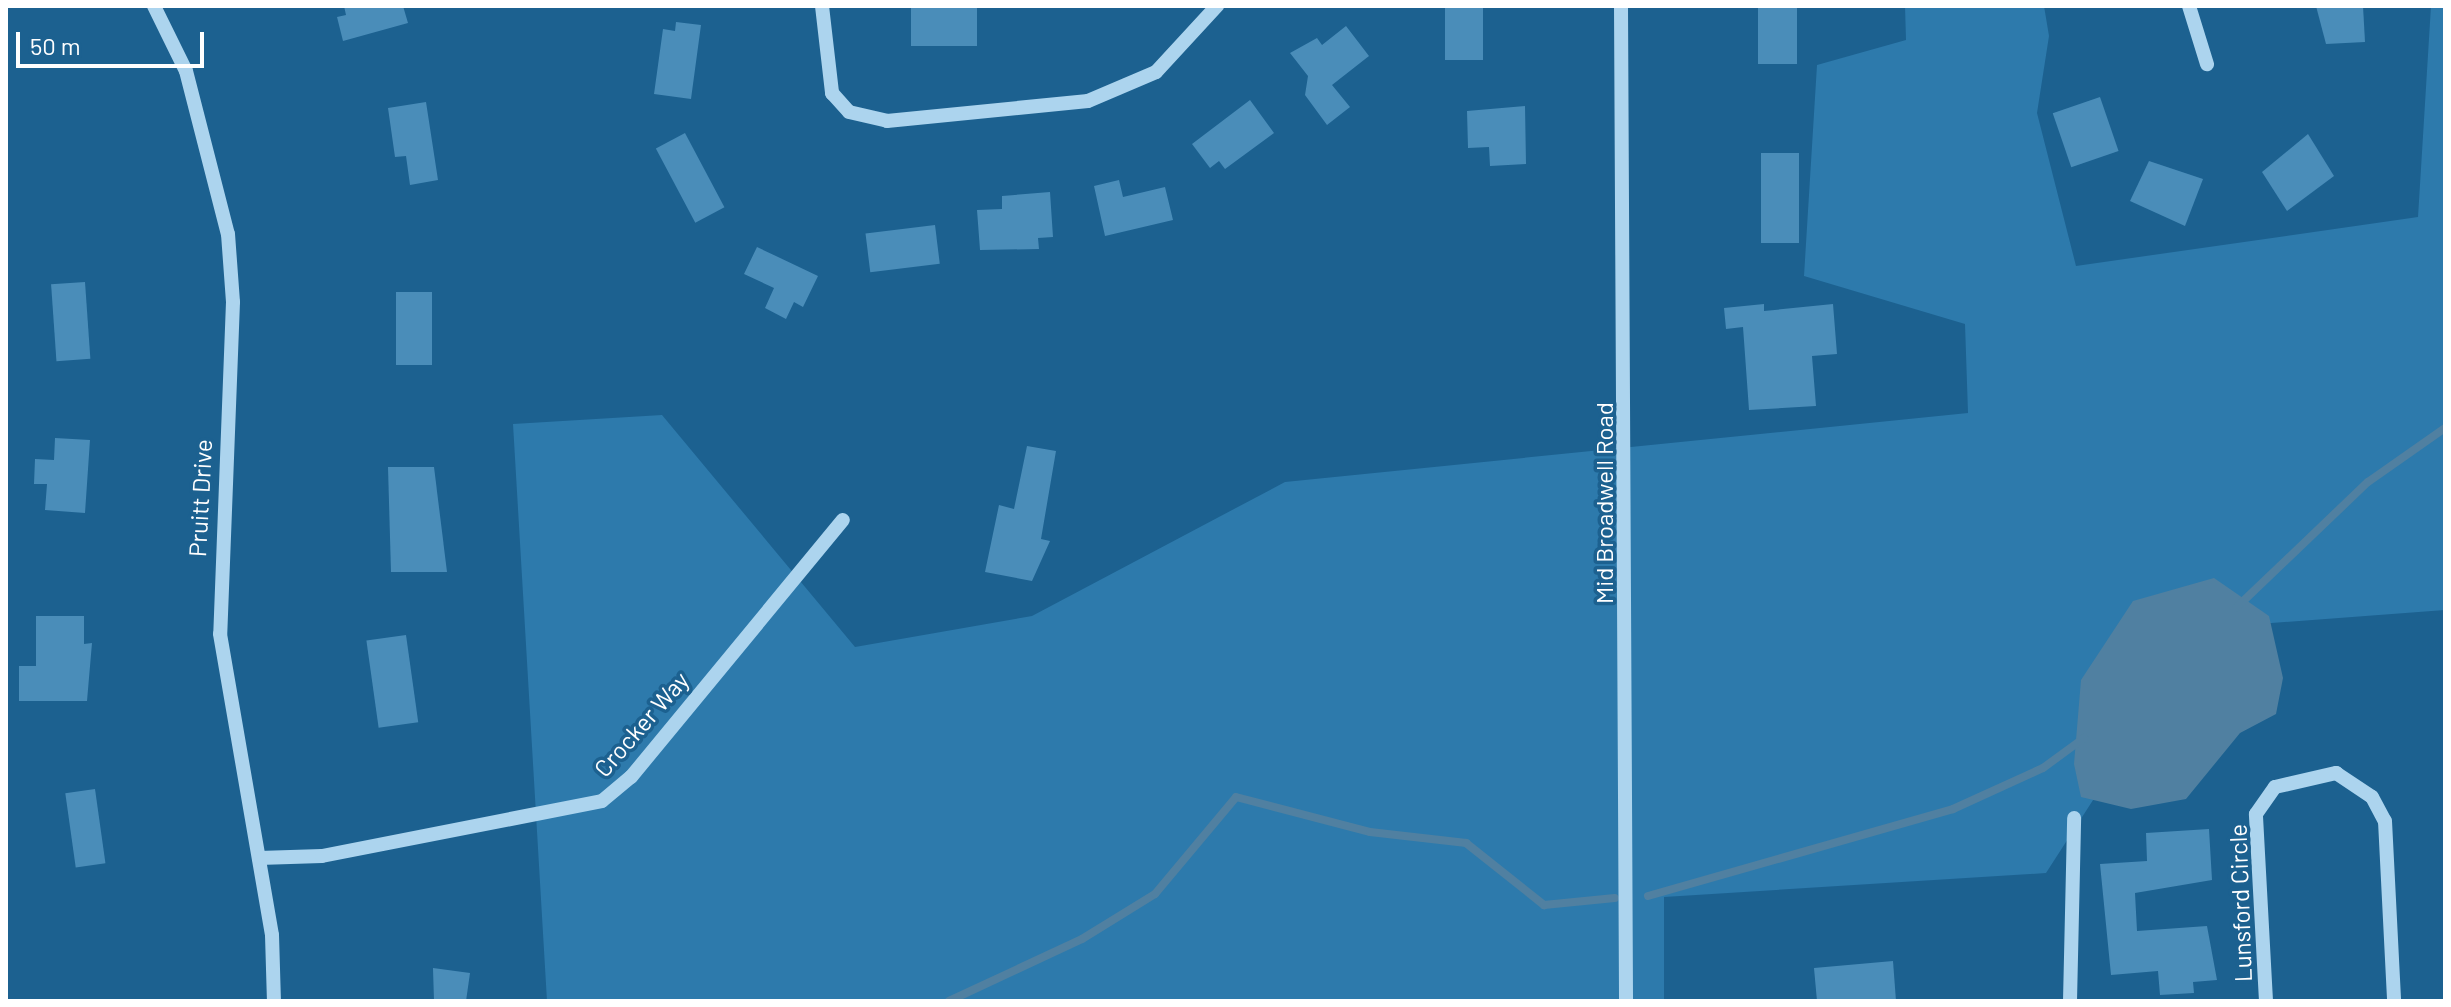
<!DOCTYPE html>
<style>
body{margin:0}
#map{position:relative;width:2451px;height:1007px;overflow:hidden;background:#1c6190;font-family:Barlow,sans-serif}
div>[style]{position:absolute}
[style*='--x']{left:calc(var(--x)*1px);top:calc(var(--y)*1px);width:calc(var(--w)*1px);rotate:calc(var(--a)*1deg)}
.green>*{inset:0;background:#2d7aac}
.water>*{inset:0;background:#5080a1}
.stream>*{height:8px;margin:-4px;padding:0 4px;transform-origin:4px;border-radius:4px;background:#5080a1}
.building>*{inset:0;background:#4a8db9;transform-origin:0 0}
.minor>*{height:14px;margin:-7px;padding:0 7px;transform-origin:7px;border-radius:7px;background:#acd4ee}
span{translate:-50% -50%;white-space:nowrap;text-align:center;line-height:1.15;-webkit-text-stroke:7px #1c6190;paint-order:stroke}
.street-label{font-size:24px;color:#fff}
.frame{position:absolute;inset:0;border:8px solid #fff;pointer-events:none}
.scale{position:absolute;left:16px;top:32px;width:188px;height:36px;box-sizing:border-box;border:4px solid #fff;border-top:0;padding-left:10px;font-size:24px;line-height:28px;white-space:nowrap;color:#fff;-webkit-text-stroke:6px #1c6190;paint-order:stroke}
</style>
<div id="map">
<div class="green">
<i style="clip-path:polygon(1905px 6px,2044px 6px,2049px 36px,2037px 113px,2076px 266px,2418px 217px,2431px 6px,2445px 6px,2445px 610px,2204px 628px,2046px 873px,1664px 897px,1664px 1001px,547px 1001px,513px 424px,662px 415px,855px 647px,1032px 616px,1285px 482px,1968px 413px,1965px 324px,1804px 276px,1817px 65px,1906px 40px)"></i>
</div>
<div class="water">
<i style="clip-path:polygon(2214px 578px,2269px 616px,2283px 678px,2276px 714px,2240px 733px,2186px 799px,2131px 809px,2081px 797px,2074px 764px,2081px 680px,2133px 601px)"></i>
</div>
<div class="stream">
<i style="--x:2237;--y:607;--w:181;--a:-43.7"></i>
<i style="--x:2368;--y:482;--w:94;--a:-35"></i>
<i style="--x:1648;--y:896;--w:317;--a:-15.9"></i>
<i style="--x:1953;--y:809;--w:99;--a:-24.5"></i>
<i style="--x:2043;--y:768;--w:51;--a:-36.2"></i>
<i style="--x:949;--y:1001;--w:147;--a:-25"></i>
<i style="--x:1082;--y:939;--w:86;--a:-31.7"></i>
<i style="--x:1155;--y:894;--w:126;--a:-50.1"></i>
<i style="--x:1236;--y:797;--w:138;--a:14.6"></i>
<i style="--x:1370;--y:832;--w:97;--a:6.5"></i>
<i style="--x:1466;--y:843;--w:100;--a:38.5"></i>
<i style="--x:1544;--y:905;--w:71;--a:-5.6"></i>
</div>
<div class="building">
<i style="clip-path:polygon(344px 6px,403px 6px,408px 23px,343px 41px,337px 17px,346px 15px)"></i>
<i style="left:911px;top:6px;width:66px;height:40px"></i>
<i style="left:1445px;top:6px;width:38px;height:54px"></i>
<i style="left:1758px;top:6px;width:39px;height:58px"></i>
<i style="clip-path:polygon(2316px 6px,2363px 6px,2365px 42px,2326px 44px)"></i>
<i style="clip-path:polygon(676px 22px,701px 25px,691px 99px,654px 94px,663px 29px,675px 31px)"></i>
<i style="clip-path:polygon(1346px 26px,1369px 56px,1332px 85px,1350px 107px,1327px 125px,1305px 95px,1308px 76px,1290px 53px,1317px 38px,1322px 45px)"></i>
<i style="left:2100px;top:97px;width:57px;height:50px;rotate:71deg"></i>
<i style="clip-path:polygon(1250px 100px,1274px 133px,1225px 169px,1219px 161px,1210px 168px,1192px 144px)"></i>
<i style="clip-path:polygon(426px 102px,438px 180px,410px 185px,406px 156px,395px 157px,388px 108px)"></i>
<i style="clip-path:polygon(1525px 106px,1526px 164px,1490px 166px,1489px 147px,1468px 148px,1467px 111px)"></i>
<i style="left:685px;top:133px;width:84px;height:33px;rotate:62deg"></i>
<i style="clip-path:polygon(2308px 134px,2334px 176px,2287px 211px,2262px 172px)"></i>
<i style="left:1761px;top:153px;width:38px;height:90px"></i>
<i style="clip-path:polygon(2149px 161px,2203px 179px,2185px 226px,2130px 201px)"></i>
<i style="clip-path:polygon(1119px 180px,1123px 197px,1165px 187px,1173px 220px,1105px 236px,1094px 186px)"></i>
<i style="clip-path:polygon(1050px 192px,1053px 237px,1038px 238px,1039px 249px,980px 250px,977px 210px,1002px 209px,1002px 196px)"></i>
<i style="left:935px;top:225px;width:39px;height:70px;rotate:83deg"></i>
<i style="clip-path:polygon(757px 247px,818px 276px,803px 307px,794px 302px,786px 319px,765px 308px,774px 288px,744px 274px)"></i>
<i style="left:85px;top:282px;width:77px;height:34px;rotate:86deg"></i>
<i style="left:396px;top:292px;width:36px;height:73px"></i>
<i style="clip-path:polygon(1764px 304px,1764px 311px,1833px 304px,1837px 354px,1812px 356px,1816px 406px,1749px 410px,1743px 327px,1726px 329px,1724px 308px)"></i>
<i style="clip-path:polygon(55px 438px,90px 440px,85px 513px,45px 510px,47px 484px,34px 484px,35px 459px,54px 460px)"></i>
<i style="clip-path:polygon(1027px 446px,1056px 451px,1041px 539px,1050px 541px,1032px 581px,985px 572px,999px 505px,1014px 509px)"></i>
<i style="clip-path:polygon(388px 467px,434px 467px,447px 572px,391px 572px)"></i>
<i style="clip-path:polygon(36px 616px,84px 616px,84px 644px,92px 643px,87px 701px,19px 701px,19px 666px,36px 666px)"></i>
<i style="left:406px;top:635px;width:88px;height:40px;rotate:82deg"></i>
<i style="left:95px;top:789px;width:75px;height:30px;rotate:82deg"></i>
<i style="clip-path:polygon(2209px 829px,2212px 880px,2135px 893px,2137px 931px,2207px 926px,2217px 980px,2193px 982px,2194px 993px,2160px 995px,2158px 971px,2111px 975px,2100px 864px,2147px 861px,2146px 833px)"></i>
<i style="clip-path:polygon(1893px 961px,1896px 1001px,1817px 1001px,1814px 968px)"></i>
<i style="clip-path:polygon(433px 968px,470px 973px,466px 1001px,434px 1001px)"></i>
</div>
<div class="minor">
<i style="--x:154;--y:6;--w:72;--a:63.8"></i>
<i style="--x:186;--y:71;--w:168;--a:75.6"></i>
<i style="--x:228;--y:234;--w:68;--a:85.8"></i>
<i style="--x:233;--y:302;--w:332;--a:92.2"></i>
<i style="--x:220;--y:634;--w:305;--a:80.2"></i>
<i style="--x:272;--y:935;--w:66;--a:88.3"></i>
<i style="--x:822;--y:6;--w:88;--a:83.4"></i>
<i style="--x:832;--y:93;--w:25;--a:48"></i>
<i style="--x:849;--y:112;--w:39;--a:13"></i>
<i style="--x:887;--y:121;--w:202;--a:-5.7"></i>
<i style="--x:1088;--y:101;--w:74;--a:-23.1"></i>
<i style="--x:1156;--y:72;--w:90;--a:-47.3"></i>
<i style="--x:1621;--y:6;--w:995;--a:89.71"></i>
<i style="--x:2189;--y:6;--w:61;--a:72.8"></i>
<i style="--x:259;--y:858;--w:63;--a:-1.8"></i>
<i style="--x:322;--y:856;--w:285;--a:-11.1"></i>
<i style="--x:602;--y:801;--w:38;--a:-40"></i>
<i style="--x:631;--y:777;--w:333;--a:-50.5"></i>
<i style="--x:2070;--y:1001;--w:183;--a:-88.7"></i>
<i style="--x:2266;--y:1001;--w:187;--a:-93.1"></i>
<i style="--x:2256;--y:814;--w:33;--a:-55"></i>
<i style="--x:2275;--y:787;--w:63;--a:-12.9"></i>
<i style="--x:2336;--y:773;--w:43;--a:33.7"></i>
<i style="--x:2372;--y:797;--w:27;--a:62"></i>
<i style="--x:2385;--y:821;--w:180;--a:87.1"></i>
</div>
<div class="street-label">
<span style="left:200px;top:498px;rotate:-87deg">Pruitt Drive</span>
<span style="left:1604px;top:503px;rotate:-90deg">Mid Broadwell Road</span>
<span style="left:641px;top:724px;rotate:-49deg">Crocker Way</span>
<span style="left:2240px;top:903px;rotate:-92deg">Lunsford Circle</span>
</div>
<div class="frame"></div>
<div class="scale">50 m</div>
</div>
